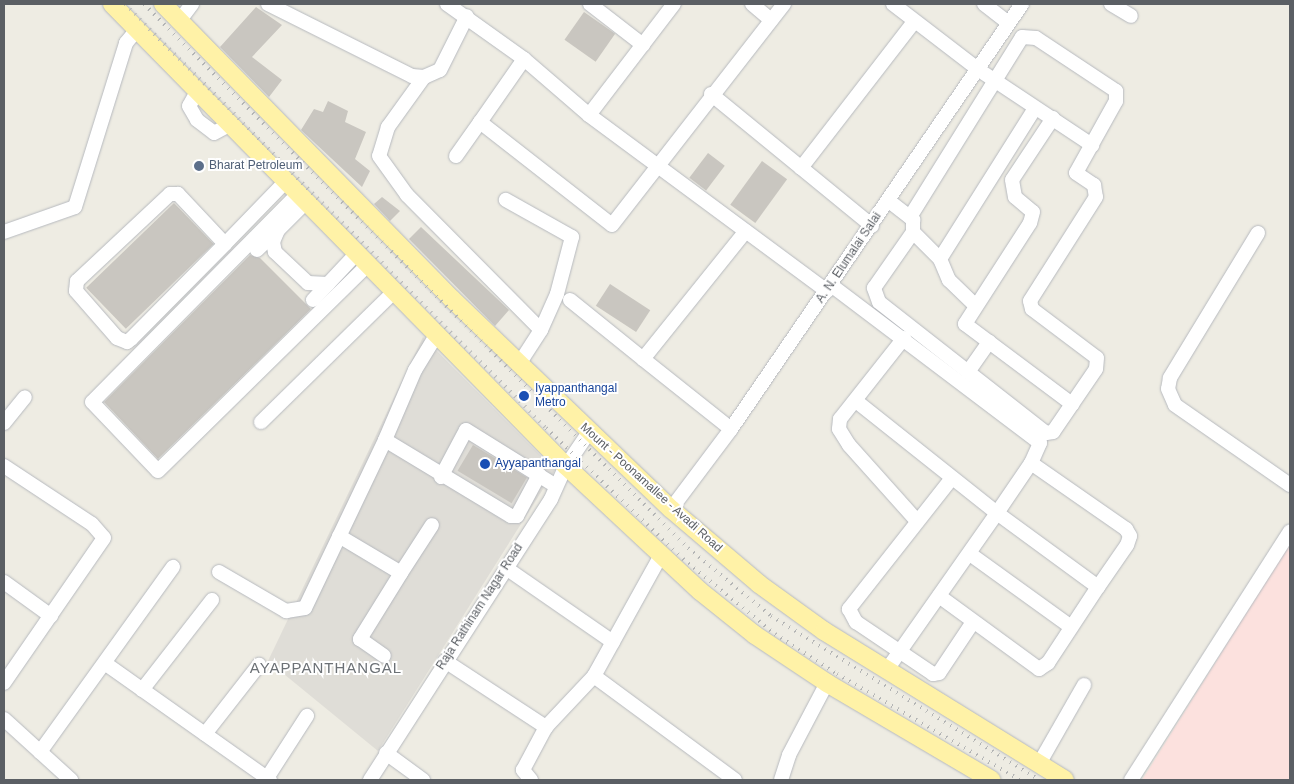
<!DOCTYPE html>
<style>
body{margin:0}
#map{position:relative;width:1294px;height:784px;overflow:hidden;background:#eeece3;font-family:Arial,sans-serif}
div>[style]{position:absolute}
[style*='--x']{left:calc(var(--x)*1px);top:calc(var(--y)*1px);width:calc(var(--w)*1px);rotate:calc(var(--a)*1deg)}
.industrial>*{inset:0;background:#dfddd7}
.medical>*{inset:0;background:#fce1de}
.building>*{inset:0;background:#c9c6c0;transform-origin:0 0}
.roads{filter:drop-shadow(0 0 1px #b6b9be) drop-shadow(0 0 1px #b6b9be)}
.minor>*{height:14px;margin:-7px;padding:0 7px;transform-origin:7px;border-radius:7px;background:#fff}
.major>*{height:18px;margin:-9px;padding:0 9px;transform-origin:9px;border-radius:9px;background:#fff2a7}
.rail>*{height:4px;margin-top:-2px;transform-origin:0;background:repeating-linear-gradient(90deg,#b4b5b5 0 1px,transparent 0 7px)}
.dots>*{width:14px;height:14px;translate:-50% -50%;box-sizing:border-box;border:2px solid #fff;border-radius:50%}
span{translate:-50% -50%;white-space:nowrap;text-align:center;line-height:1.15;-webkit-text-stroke:4px #fff;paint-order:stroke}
.service-label{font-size:12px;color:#4e5e75}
.left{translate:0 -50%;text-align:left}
.street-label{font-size:12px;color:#5b5f64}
.transit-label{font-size:12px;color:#164399}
.quarter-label{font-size:15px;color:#6c7176;letter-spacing:1px}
.frame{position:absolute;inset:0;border:5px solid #5b5f64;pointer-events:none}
</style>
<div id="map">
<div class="industrial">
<i style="clip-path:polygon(423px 337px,555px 470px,378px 751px,268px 661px)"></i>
</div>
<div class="medical">
<i style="clip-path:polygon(1290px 543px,1290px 780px,1142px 780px)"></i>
</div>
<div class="building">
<i style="clip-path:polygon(256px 7px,282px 25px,252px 57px,282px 80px,269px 97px,220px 47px)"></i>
<i style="left:584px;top:12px;width:38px;height:34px;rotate:35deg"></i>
<i style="clip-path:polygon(328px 101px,348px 111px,345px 122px,366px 132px,355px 159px,370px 171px,362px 187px,301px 130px,314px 109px,323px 112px)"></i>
<i style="left:708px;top:153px;width:21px;height:31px;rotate:37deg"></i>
<i style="left:762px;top:161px;width:31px;height:54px;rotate:36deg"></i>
<i style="clip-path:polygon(382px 197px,400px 211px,390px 221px,374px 204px)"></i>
<i style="left:174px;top:203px;width:57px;height:122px;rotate:46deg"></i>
<i style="clip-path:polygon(421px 227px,509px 310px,495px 326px,409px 239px)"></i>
<i style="clip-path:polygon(250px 255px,260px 258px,311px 309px,158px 459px,104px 402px)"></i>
<i style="left:610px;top:284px;width:48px;height:26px;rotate:33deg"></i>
<i style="left:473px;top:445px;width:63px;height:30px;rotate:31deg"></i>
</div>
<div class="roads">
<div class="minor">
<i style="--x:268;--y:4;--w:161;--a:26.6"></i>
<i style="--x:412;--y:76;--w:12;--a:5"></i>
<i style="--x:424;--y:77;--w:17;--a:-24"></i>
<i style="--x:440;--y:70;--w:60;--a:-63.4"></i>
<i style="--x:447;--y:4;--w:95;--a:35.5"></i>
<i style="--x:524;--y:59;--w:86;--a:40.7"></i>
<i style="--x:589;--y:115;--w:296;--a:36.5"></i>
<i style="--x:590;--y:4;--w:67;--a:37.7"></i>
<i style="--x:752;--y:4;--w:25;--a:40"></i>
<i style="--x:893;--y:4;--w:108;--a:37.5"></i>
<i style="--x:979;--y:70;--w:136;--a:33.6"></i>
<i style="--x:984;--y:4;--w:31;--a:38"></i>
<i style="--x:1111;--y:4;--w:23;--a:31"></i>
<i style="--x:180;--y:20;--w:20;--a:-53"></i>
<i style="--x:524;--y:59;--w:77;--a:124.9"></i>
<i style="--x:480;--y:122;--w:167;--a:38"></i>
<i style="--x:612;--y:225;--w:280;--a:-52.1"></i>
<i style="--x:424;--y:77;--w:62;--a:125.8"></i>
<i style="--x:388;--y:127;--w:30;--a:107"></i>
<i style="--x:379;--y:156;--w:48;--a:54.3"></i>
<i style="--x:407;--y:195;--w:190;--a:45.2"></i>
<i style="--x:541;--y:330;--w:39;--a:-66"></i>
<i style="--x:557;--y:294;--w:59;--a:-75.3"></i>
<i style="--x:572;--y:237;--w:76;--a:-150.7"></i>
<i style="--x:198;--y:90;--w:18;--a:119"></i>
<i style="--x:189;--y:106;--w:16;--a:60"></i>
<i style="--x:197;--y:120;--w:21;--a:37"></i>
<i style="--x:214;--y:133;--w:19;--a:-28"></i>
<i style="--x:711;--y:94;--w:208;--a:39.3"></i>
<i style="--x:589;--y:115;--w:140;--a:-52.6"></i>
<i style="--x:1053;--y:118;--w:74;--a:123.5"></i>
<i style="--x:1012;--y:180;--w:17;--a:80"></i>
<i style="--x:1015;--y:197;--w:23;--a:40"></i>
<i style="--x:1033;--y:212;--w:11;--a:105"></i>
<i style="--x:1030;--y:223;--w:120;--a:122.8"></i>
<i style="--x:965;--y:324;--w:134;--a:36.8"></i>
<i style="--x:456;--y:156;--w:42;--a:-54.8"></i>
<i style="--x:801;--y:168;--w:185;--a:-52.3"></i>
<i style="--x:299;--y:193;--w:294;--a:134.7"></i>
<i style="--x:92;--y:402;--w:95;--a:46.3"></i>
<i style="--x:158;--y:471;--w:296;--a:-44.5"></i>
<i style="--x:307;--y:201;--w:41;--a:135"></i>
<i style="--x:278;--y:230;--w:13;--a:113"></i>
<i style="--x:273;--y:242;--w:10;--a:79"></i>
<i style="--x:275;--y:252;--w:45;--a:43.2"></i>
<i style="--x:308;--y:283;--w:20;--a:3"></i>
<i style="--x:889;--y:201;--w:31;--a:38"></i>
<i style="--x:913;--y:220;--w:12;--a:90"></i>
<i style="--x:913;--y:232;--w:38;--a:45"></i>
<i style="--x:940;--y:259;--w:23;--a:67"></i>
<i style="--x:949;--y:280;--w:37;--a:44"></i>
<i style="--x:910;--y:217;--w:212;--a:-58.1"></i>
<i style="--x:1022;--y:37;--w:14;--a:4"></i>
<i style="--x:1036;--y:38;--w:96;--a:33.5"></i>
<i style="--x:1116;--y:91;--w:10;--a:90"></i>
<i style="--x:1116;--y:101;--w:82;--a:119.1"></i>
<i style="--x:1076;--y:173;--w:22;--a:34"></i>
<i style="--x:1094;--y:185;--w:12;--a:81"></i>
<i style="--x:1096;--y:197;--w:123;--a:122.4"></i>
<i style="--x:1030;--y:301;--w:8;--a:76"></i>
<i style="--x:1032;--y:309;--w:81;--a:37"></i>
<i style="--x:1097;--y:358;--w:11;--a:95"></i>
<i style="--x:1096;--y:369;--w:76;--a:124.3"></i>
<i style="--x:1053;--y:432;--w:7;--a:172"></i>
<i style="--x:1046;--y:433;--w:212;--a:-141.9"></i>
<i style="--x:879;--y:302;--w:15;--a:-110"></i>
<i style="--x:874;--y:288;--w:68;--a:-55.1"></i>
<i style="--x:4;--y:232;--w:75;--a:-19.4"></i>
<i style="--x:75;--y:207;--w:172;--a:-72.7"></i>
<i style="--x:126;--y:43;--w:19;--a:-51"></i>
<i style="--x:1258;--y:233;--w:170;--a:121.3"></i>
<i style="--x:1170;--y:378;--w:11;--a:100"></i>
<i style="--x:1168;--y:389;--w:17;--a:66"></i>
<i style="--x:1175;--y:405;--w:140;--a:34.8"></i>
<i style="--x:225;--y:244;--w:69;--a:-133.2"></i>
<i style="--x:178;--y:194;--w:8;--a:180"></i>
<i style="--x:170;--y:194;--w:127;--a:136.9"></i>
<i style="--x:77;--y:281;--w:10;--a:96"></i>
<i style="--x:76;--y:291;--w:62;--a:48.9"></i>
<i style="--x:117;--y:338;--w:11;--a:22"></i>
<i style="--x:127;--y:342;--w:5;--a:-37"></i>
<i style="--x:131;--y:339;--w:134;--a:-45.3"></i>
<i style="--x:225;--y:244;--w:89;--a:-45.9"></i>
<i style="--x:257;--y:250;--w:28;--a:-44"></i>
<i style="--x:940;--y:259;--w:178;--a:-57.8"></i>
<i style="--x:831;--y:285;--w:262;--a:37.1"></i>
<i style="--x:1040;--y:443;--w:22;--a:114"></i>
<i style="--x:1031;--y:463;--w:116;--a:34.8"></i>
<i style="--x:1126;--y:529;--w:8;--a:60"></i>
<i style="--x:1130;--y:536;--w:9;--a:108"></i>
<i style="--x:1127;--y:545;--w:51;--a:124.6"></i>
<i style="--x:313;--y:300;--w:64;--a:-46.9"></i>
<i style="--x:570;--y:300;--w:94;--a:38.9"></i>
<i style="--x:437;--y:334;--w:42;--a:121.4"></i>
<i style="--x:415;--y:370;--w:76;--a:113.2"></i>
<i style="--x:385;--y:440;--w:147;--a:31.1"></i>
<i style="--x:511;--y:516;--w:6;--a:0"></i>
<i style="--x:517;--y:516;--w:47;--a:-61.8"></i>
<i style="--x:904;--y:338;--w:103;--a:128.3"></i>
<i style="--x:840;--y:419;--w:10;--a:96"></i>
<i style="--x:839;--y:429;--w:19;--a:58"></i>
<i style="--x:849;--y:445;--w:102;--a:48.2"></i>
<i style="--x:519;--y:364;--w:40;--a:-57.1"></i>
<i style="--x:968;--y:372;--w:37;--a:-55"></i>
<i style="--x:856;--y:401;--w:180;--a:38.5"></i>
<i style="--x:997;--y:513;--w:193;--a:125.1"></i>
<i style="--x:261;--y:422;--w:187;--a:-44.4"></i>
<i style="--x:4;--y:423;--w:33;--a:-51"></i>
<i style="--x:731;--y:429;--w:112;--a:-141.5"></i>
<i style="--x:643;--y:359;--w:164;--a:-51.2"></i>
<i style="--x:4;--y:466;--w:105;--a:33.4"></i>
<i style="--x:92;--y:524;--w:18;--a:49"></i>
<i style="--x:104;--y:538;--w:176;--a:124.6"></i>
<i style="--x:441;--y:477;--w:53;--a:-62"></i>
<i style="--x:466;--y:430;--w:106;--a:31.9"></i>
<i style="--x:952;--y:478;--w:167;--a:128.2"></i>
<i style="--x:849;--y:609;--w:15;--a:62"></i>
<i style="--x:856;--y:622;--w:93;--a:34"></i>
<i style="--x:933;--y:674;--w:6;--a:-9"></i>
<i style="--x:939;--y:673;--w:61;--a:-56.3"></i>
<i style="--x:671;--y:509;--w:100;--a:-53.1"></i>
<i style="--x:731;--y:429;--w:515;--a:-55.6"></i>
<i style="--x:339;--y:536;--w:72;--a:30.8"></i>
<i style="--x:401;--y:573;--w:78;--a:121.8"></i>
<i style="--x:360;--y:639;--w:29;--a:35"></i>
<i style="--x:970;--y:554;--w:123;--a:35.8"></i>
<i style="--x:506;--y:568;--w:130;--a:34.7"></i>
<i style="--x:219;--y:572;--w:78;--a:30.2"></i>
<i style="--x:286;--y:611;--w:19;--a:-9"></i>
<i style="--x:305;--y:608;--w:186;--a:-64.5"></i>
<i style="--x:401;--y:573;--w:57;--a:-57.1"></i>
<i style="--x:4;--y:582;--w:58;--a:35.9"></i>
<i style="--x:939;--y:596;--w:124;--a:36.1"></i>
<i style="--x:1039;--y:669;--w:11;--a:-34"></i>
<i style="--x:1048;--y:663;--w:91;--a:-56.7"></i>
<i style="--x:1098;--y:587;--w:125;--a:-143.8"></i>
<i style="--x:997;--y:513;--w:60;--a:-55.8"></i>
<i style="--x:445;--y:661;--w:121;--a:33.2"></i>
<i style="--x:106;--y:664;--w:201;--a:35.3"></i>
<i style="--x:594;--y:676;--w:175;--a:36.4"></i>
<i style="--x:142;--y:690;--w:114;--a:-52.1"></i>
<i style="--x:4;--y:719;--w:91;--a:42.3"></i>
<i style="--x:205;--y:734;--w:88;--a:-52"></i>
<i style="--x:40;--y:752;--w:228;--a:-54.3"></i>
<i style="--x:386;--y:753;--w:46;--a:36.1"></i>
<i style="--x:1039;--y:764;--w:91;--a:-60.3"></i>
<i style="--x:267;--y:778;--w:74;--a:-57.2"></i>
<i style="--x:370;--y:780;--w:334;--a:-57.2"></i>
<i style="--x:551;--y:499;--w:36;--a:-66"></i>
<i style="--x:566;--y:466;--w:41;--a:-55.9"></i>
<i style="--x:531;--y:780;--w:13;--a:-129"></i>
<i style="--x:523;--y:770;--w:49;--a:-61.9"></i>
<i style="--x:546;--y:727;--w:70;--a:-46.7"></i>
<i style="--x:594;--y:676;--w:138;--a:-61"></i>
<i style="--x:781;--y:780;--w:26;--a:-72"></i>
<i style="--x:789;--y:755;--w:81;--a:-62.2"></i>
<i style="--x:1131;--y:780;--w:295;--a:-57.4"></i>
</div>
<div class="major">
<i style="--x:112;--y:4;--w:648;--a:45.5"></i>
<i style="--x:566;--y:466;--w:183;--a:43"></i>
<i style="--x:700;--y:591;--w:70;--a:38.7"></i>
<i style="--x:755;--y:635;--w:87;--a:33.7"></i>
<i style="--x:827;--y:683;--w:191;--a:30.5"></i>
<i style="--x:163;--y:4;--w:413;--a:45.6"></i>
<i style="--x:452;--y:299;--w:303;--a:43.8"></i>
<i style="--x:671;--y:509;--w:116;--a:40.4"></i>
<i style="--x:759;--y:584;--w:80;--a:35.9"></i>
<i style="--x:824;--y:631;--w:283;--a:31.7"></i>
</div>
</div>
<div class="rail">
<i style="--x:125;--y:4;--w:598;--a:45.2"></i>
<i style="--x:546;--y:428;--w:190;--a:43.7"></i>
<i style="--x:683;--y:559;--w:119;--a:39.2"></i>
<i style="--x:775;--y:634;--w:74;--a:32.8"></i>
<i style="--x:837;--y:674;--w:211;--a:30.1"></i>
<i style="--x:144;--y:4;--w:769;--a:45"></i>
<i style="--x:688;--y:548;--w:107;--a:39.3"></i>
<i style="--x:771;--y:616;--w:315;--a:31.4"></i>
</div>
<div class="dots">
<i style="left:199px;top:166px;background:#5c6f8a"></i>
<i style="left:524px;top:396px;background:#1a4fb4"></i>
<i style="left:485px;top:464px;background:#1a4fb4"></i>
</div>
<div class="service-label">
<span class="left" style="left:209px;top:166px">Bharat Petroleum</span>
</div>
<div class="street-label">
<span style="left:849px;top:258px;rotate:-56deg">A. N. Elumalai Salai</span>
<span style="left:651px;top:488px;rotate:42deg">Mount - Poonamallee - Avadi Road</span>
<span style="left:480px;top:607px;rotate:-57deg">Raja Rathinam Nagar Road</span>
</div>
<div class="transit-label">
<span class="left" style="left:535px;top:396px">Iyappanthangal<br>Metro</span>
<span class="left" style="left:495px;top:464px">Ayyapanthangal</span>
</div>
<div class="quarter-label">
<span style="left:326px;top:668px">AYAPPANTHANGAL</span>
</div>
<div class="frame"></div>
</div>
